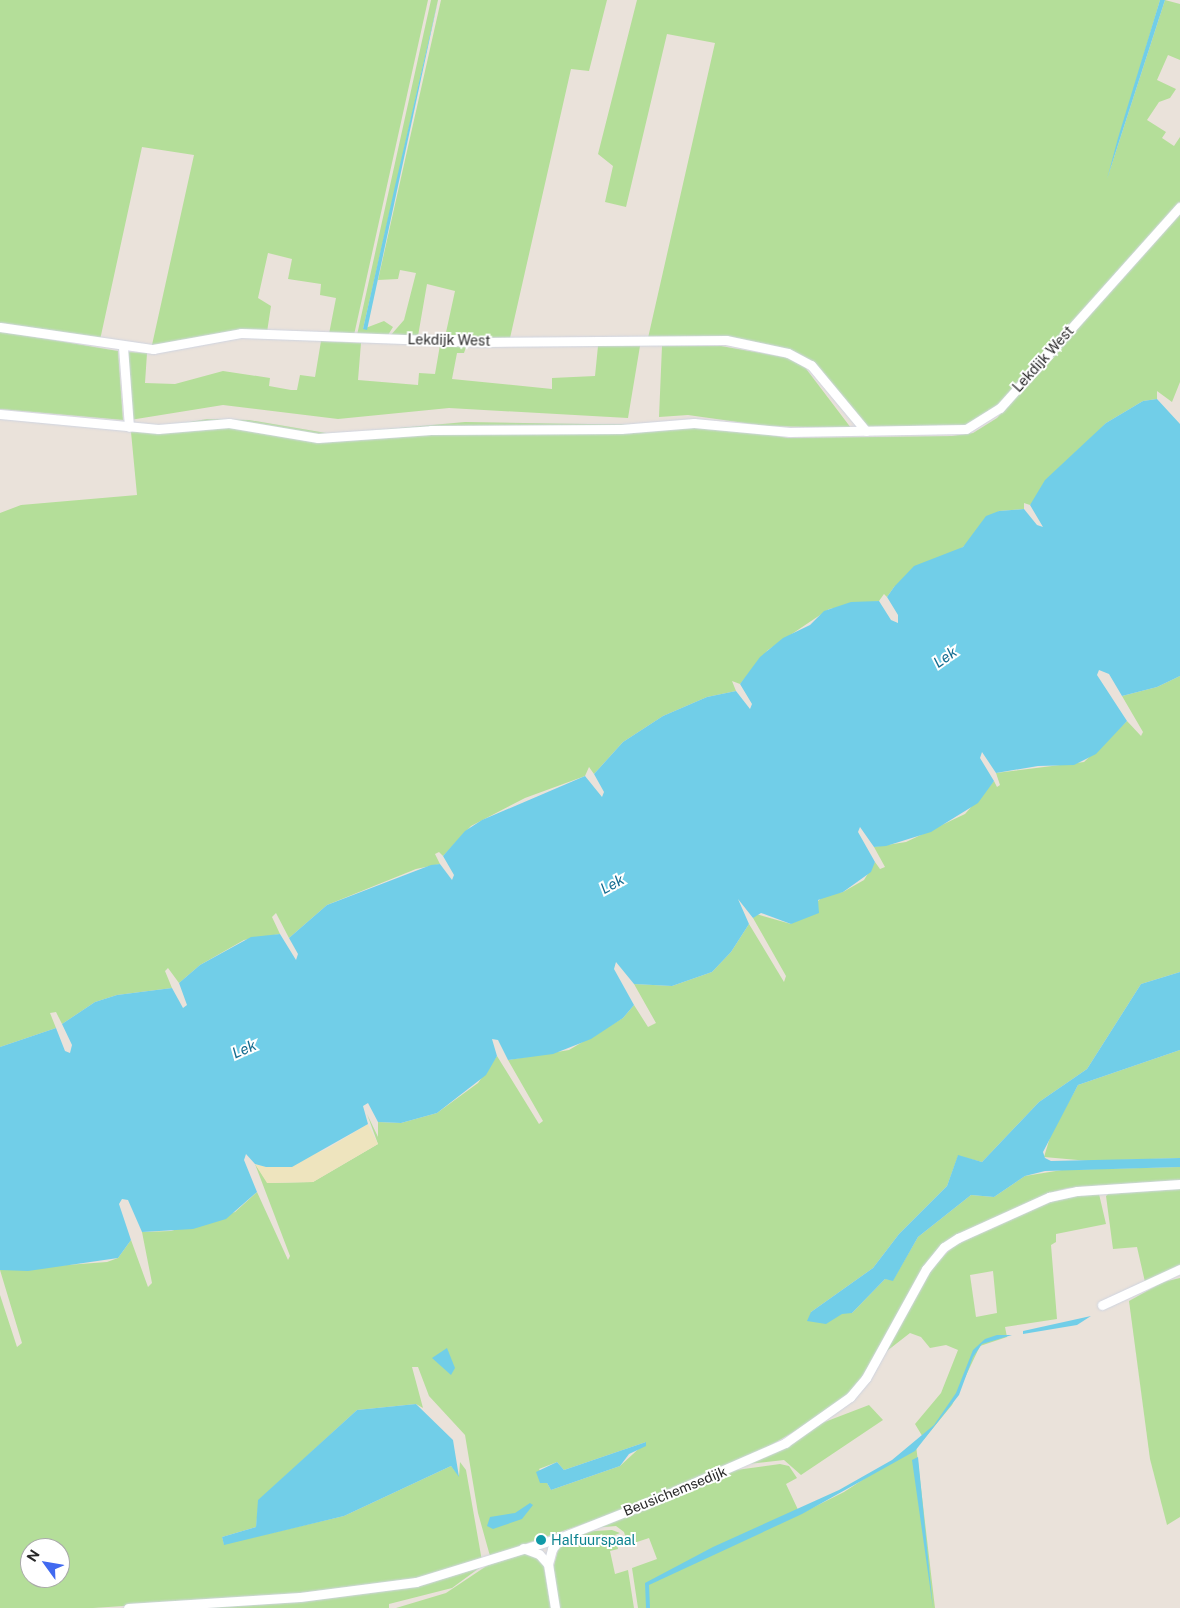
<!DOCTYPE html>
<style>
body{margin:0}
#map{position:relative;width:1180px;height:1608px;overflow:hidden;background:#eae2da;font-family:"Public Sans",sans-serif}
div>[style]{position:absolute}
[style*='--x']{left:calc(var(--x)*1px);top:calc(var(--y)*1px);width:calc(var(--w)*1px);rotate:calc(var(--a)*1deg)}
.green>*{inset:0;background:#b4de99}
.sand>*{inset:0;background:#eee4be}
.water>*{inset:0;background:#71cee8}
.roads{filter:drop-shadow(0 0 1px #cfd4e0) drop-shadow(0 0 1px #cfd4e0)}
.minor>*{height:9px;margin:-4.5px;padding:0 4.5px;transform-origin:4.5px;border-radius:4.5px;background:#fff}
.dots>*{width:14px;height:14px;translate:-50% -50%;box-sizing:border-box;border:2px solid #fff;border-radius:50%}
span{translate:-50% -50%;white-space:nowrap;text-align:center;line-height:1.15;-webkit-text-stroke:4px #fff;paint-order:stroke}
.street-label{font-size:14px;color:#282828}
.culture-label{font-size:14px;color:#0d838f}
.left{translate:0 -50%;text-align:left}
.water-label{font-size:15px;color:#146c90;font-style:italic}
.north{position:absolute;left:20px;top:1538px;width:50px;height:50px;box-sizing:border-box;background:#fff;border:1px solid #a9a9a9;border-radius:50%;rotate:302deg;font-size:14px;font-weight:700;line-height:20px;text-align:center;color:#282828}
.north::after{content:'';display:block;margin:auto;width:18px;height:22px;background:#416af0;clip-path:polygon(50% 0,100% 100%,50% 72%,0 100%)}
</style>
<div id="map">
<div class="green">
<i style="clip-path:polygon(0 0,428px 0,354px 335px,329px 334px,336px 298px,320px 295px,321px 284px,288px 279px,292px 259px,268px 253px,258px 298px,271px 306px,267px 332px,152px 345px,194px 155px,142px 147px,100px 340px,0 325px)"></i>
<i style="clip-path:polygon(431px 0,438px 0,363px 329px,384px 321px,393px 327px,388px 335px,357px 335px)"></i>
<i style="clip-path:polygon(441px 0,607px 0,589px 71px,571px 69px,510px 338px,445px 337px,455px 291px,427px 284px,418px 336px,390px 336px,404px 320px,416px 273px,400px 270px,398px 279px,378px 280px)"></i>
<i style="clip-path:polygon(637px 0,1160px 0,1107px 179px,1165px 0,1180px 4px,1180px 60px,1168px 55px,1157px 80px,1176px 89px,1170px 98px,1159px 102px,1147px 120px,1166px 132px,1162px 138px,1174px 146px,1180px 137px,1180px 202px,999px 405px,966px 426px,867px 427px,810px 362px,774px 347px,648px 338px,715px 43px,667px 34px,626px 207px,605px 202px,613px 166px,598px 154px)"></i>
<i style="clip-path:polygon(1180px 214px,1180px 382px,1172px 402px,1157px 391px,1157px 399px,1143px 401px,1106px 423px,1030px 505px,1024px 503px,1024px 509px,999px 511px,963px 547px,894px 587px,887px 597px,884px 594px,879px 601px,829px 609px,768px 650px,740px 684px,732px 681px,736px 691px,707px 697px,663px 716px,623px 742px,594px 774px,589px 767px,585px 776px,525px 798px,471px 826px,443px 856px,439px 852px,435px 854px,440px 864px,416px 869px,327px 905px,289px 938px,276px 913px,272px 917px,280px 934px,244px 940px,200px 965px,179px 983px,168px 968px,165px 971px,172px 988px,117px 995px,95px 1002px,62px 1024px,56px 1012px,50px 1013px,56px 1028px,0 1047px,0 513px,21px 505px,137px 495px,131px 432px,207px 419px,249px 420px,332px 434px,465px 422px,718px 426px,788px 438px,952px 436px,973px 433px,997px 418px)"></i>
<i style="clip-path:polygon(0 331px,118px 351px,123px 420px,0 409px)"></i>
<i style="clip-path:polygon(321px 341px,361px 343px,358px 380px,418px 385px,419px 373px,435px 374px,440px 345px,466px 347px,464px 353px,457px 353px,452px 379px,552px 389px,552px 378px,595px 376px,598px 346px,640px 346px,628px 418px,449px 408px,338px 419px,223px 405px,130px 420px,126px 352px,147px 353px,145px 383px,175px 384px,223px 371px,270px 378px,269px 386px,291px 390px,297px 390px,300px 375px,315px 377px)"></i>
<i style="clip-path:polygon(662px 346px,721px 346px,789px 358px,804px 366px,851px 428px,766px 426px,688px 415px,659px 417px)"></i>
<i style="clip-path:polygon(evenodd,1180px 676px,1180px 972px,1141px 984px,1087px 1069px,1039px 1102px,982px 1162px,958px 1156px,947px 1186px,899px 1234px,873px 1268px,811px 1312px,852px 1313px,885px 1279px,893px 1280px,918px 1237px,971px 1195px,994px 1197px,1025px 1176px,1062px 1170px,1180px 1167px,1180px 1182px,1068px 1188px,1049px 1193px,947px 1243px,854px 1389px,823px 1415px,764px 1449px,639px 1505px,490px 1556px,478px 1513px,465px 1435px,429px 1396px,418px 1367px,412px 1367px,423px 1408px,416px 1404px,357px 1410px,259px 1500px,256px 1527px,222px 1537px,224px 1544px,344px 1516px,451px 1466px,459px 1476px,460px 1462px,466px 1470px,482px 1561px,405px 1581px,318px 1593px,93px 1608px,0 1608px,0 1295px,17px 1347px,22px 1343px,0 1270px,107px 1262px,118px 1258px,131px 1240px,148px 1287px,152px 1283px,142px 1232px,171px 1231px,235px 1212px,257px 1192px,288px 1260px,290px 1256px,255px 1164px,268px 1183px,313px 1182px,378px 1144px,367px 1114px,378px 1137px,378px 1122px,401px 1123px,437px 1113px,478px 1083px,497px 1056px,539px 1124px,543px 1121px,508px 1060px,569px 1050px,623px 1018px,634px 1005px,648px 1027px,656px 1023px,634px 984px,672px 986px,712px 972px,731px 952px,749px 924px,784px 982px,786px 976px,753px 918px,756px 914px,791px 924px,825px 895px,843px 892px,864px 880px,875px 862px,880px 869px,885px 867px,874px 847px,906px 842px,965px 814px,994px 781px,997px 787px,1000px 785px,996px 773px,1084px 762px,1127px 721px,1141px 736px,1143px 732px,1122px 696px,1157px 687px,1180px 676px,646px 1442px,620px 1466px,551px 1490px,539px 1469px,557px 1462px,564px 1470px,646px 1442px,1180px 676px,30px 1548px,60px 1548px,60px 1578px,30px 1578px,30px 1548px)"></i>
<i style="clip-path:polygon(1180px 1050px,1180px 1158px,1089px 1161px,1044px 1157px,1051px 1134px,1078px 1085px)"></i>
<i style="clip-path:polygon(1180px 1187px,1180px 1269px,1145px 1282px,1137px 1247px,1113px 1249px,1106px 1196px,1111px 1191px)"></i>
<i style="clip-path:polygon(evenodd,1099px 1194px,1106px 1224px,1056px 1234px,1056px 1242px,1051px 1245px,1057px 1319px,1005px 1327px,1007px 1337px,980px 1346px,952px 1405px,924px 1439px,915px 1424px,941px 1393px,958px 1350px,946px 1345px,930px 1348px,921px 1337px,910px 1333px,883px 1354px,932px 1267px,954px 1246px,1043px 1202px,1070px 1195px,1099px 1194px,993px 1271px,997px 1313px,976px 1317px,970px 1275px,993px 1271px)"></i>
<i style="clip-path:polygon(1180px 1278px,1180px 1517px,1167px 1525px,1150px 1459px,1129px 1301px,1163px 1282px)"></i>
<i style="clip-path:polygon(869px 1405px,883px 1420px,801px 1475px,784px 1460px,748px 1464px,822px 1423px)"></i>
<i style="clip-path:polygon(916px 1445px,935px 1608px,638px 1608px,632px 1568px,657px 1559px,649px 1538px,628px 1545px,624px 1532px,616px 1526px,592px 1528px,736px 1470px,780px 1464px,789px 1466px,797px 1478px,786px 1484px,800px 1514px,844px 1492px)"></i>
<i style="clip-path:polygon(612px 1530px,620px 1533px,615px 1535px,618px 1549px,610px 1551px,615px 1574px,628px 1570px,634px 1608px,559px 1608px,553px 1569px,558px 1550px,578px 1532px)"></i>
<i style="clip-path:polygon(525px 1551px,535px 1554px,543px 1562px,551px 1608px,396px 1608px,446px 1593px,491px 1563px)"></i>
<i style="clip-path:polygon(482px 1566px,452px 1588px,389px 1604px,389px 1608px,146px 1608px,414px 1585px)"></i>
</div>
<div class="sand">
<i style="clip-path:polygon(368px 1124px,378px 1144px,313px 1182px,267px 1183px,255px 1164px,266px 1167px,325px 1150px)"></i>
</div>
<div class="water">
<i style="clip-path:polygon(438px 0,367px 330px,363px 329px,395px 186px)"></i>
<i style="clip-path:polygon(1160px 0,1165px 0,1107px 179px,1118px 138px)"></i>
<i style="clip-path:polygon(1157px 399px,1180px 424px,1180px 676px,1157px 687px,1122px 696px,1109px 674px,1099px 670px,1097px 675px,1127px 721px,1096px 754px,1074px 765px,1038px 766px,996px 773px,982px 752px,980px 758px,994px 781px,978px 803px,931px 832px,886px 846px,874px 847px,860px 827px,858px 832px,875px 862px,871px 872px,843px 892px,818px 900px,819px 913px,791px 924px,761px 913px,753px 918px,738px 899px,749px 924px,731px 952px,712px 972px,672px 986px,634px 984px,616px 962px,614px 969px,634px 1005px,623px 1018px,591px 1039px,553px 1054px,508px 1060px,498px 1040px,492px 1039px,497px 1056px,486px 1075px,437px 1113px,401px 1123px,378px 1122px,368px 1103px,363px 1106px,368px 1124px,292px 1167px,266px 1167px,255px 1164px,246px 1154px,244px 1160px,257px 1192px,226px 1219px,193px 1229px,142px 1232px,128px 1200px,122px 1199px,119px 1204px,131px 1240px,118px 1258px,28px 1271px,0 1270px,0 1047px,56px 1028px,65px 1051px,70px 1053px,72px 1045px,62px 1024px,95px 1002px,117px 995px,172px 988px,183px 1008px,187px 1005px,179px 983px,200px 965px,251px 937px,280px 934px,296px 960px,298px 954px,289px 938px,327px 905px,431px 865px,440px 864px,452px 880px,454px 875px,443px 856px,465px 831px,482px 820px,585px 776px,602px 797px,604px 792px,594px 774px,623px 742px,663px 716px,707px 697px,736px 691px,750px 709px,752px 704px,740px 684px,760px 657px,783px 638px,810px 625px,824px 611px,851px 602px,879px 601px,891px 620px,898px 623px,898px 615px,887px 597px,894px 587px,914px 566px,963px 547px,986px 516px,999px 511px,1024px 509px,1037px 525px,1043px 527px,1030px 505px,1045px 480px,1106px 423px,1143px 401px)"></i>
<i style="clip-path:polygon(1180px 972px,1180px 1050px,1078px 1085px,1043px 1152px,1045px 1158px,1051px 1161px,1180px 1158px,1180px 1167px,1045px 1171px,1025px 1176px,994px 1197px,971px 1195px,918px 1237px,893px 1281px,885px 1279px,852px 1313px,842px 1314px,826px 1324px,807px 1321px,811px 1312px,873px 1268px,899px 1234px,947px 1186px,958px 1155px,982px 1162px,1039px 1102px,1087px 1069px,1141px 984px)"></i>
<i style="clip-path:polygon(1091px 1316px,1077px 1325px,1023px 1334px,1023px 1331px)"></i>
<i style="clip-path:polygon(997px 1335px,1012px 1335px,982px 1344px,973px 1357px,959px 1395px,915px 1451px,802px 1514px,649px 1585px,650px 1608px,646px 1608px,645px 1583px,713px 1547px,839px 1490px,892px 1460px,934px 1425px,956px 1393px,973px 1350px,985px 1339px)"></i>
<i style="clip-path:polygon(447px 1348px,455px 1368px,451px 1375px,432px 1358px)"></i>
<i style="clip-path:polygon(416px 1404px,453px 1440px,459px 1477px,451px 1466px,344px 1516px,224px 1545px,222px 1537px,256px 1527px,258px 1500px,357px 1410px)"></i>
<i style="clip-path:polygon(646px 1442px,646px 1446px,629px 1454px,620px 1466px,551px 1490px,547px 1483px,540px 1483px,536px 1472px,557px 1462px,564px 1470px)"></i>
<i style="clip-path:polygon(918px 1457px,933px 1608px,912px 1460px)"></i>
<i style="clip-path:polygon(530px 1503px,533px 1505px,522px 1519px,493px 1529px,487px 1526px,490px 1517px,515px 1513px)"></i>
</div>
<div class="roads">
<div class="minor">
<i style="--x:0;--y:327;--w:155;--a:8.2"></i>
<i style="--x:153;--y:349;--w:89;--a:-10.3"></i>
<i style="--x:241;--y:333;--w:244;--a:2.1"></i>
<i style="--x:485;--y:342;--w:241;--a:-0.5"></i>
<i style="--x:726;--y:340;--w:63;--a:11.8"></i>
<i style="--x:788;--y:353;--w:26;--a:28"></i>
<i style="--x:811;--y:365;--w:86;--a:50.2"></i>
<i style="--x:123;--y:347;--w:80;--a:85.7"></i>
<i style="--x:0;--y:414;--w:159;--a:5.4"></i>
<i style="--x:158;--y:429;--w:71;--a:-4.8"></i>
<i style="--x:229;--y:423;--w:90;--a:9.6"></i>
<i style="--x:318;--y:438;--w:113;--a:-4"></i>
<i style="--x:431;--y:430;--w:190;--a:-0.3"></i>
<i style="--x:621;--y:429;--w:73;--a:-4.7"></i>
<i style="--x:694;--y:423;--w:96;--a:5.4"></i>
<i style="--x:790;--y:432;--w:176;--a:-1"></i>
<i style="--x:966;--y:429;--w:40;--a:-32"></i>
<i style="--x:1000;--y:408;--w:270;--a:-48.2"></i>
<i style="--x:1102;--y:1305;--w:86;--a:-24.8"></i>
<i style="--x:523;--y:1548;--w:17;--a:21"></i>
<i style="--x:539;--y:1554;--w:13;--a:48"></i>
<i style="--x:128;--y:1608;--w:172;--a:-3.7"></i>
<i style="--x:300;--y:1597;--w:117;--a:-7.4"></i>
<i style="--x:416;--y:1582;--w:153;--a:-17.1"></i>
<i style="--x:562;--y:1537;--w:89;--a:-21.7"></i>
<i style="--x:645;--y:1504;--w:153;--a:-23.5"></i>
<i style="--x:785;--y:1443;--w:80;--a:-35.3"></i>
<i style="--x:850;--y:1397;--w:25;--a:-50"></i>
<i style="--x:866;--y:1378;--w:124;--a:-61.2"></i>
<i style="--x:926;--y:1269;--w:28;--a:-51"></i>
<i style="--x:944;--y:1247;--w:17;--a:-33"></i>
<i style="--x:958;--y:1238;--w:100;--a:-24.3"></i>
<i style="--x:1049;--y:1197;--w:29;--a:-12"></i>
<i style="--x:1077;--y:1191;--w:103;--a:-3.9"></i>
<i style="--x:555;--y:1608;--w:45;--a:-99"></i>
<i style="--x:548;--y:1564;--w:16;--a:-75"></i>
<i style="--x:552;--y:1549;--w:15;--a:-53"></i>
</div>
</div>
<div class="dots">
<i style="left:541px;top:1540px;background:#0f9aa8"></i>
</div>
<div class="street-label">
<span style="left:449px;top:340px;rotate:1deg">Lekdijk West</span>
<span style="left:1043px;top:359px;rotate:-48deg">Lekdijk West</span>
<span style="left:675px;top:1491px;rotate:-22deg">Beusichemsedijk</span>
</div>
<div class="culture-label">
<span class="left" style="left:551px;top:1540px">Halfuurspaal</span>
</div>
<div class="water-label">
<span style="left:945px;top:657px;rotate:-35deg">Lek</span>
<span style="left:612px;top:884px;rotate:-29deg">Lek</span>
<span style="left:244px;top:1049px;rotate:-24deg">Lek</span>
</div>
<div class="north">N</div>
</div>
